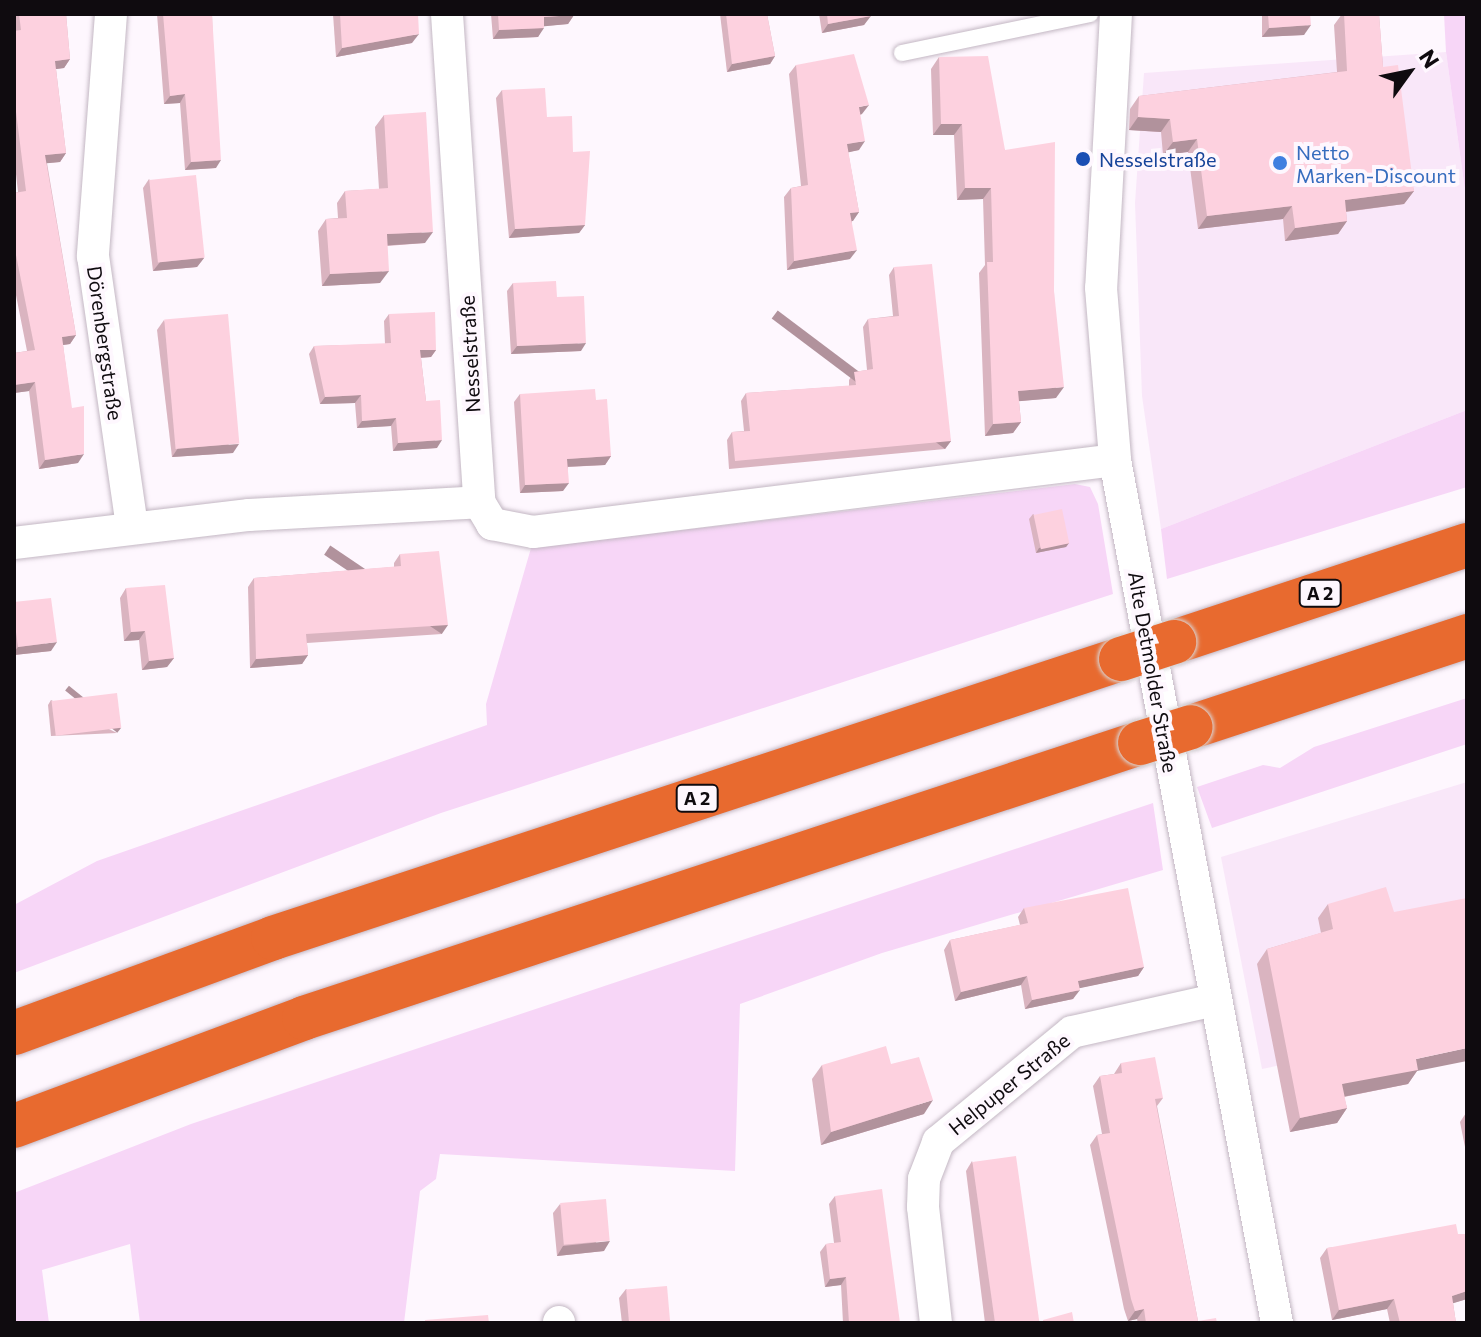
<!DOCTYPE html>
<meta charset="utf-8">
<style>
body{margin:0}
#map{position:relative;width:1481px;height:1337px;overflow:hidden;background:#fef7fe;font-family:Commissioner,sans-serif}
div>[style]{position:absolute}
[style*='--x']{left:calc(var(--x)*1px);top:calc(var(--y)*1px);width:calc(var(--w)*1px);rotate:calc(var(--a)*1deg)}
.built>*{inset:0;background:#f9e7f9}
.green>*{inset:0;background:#f7d6f7}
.roads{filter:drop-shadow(0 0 2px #c3b7c3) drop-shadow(0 0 2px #c3b7c3)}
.service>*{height:16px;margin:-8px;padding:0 8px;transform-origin:8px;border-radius:8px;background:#fff}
.minor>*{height:32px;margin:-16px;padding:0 16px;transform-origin:16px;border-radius:16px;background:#fff}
.motorway>*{height:44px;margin:-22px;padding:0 22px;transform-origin:22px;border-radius:22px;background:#e86a2f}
.bridges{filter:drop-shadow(0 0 2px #d9d8d9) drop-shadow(0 0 2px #d9d8d9)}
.motorway-bridge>*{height:44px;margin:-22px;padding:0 22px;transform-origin:22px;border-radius:22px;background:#e86a2f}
.wall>*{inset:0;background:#dab4c0}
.shaded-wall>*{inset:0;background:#b1929c;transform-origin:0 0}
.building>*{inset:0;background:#fdd1df;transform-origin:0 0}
.dots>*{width:22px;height:22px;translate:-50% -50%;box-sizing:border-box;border:4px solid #fef7fe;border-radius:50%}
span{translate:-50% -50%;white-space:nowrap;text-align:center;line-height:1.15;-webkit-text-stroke:8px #fef7fe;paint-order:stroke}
.shield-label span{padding:2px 6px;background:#fef7fe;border:2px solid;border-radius:6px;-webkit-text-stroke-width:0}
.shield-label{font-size:18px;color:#0f0b0f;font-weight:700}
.shop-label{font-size:20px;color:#366cbe}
.left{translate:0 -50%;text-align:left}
.transit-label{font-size:20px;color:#164399}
.street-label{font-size:20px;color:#0f0b0f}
.frame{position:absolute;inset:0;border:16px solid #0f0b0f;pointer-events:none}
.north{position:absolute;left:1369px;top:32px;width:80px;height:80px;-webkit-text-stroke:6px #fef7fe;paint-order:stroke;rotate:57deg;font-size:22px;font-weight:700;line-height:32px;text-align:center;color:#0f0b0f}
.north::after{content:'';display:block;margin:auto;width:28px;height:36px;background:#0f0b0f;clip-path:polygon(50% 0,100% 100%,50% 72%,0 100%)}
</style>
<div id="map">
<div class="built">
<i style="clip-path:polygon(1446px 52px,1467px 205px,1467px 410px,1161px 529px,1142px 396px,1135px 203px,1144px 73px)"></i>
<i style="clip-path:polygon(1467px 782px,1467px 1027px,1262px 1069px,1221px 857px)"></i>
</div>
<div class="green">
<i style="clip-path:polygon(1444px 14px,1467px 14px,1467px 205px,1446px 52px)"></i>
<i style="clip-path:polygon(1467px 410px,1467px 487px,1167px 579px,1161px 529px)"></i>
<i style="clip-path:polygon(1075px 484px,1090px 487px,1098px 504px,1113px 594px,441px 813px,14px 973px,14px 905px,97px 861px,487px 725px,486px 704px,531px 548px)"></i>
<i style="clip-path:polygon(1467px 698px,1467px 744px,1212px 828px,1197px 787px,1263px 765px,1280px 768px,1314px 747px)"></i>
<i style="clip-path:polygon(1153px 803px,1163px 870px,882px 953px,740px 1004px,735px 1171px,440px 1154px,436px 1179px,420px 1191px,404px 1323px,140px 1323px,130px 1244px,42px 1270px,49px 1323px,14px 1323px,14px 1193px,191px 1124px)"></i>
</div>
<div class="roads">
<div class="service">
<i style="--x:902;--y:53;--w:192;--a:-11.7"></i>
</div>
<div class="minor">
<i style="--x:111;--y:14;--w:243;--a:94.3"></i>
<i style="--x:93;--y:256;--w:274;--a:81.8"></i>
<i style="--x:447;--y:14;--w:489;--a:86.2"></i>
<i style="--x:479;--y:502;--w:26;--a:59"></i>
<i style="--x:492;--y:524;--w:42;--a:11"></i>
<i style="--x:533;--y:532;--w:586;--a:-7.05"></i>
<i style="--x:1116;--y:14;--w:274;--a:93.1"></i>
<i style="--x:1101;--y:288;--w:173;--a:85.3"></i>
<i style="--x:1115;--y:460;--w:878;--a:79.37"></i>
<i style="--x:14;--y:543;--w:237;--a:-6.8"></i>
<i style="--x:249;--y:515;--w:230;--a:-3.2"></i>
<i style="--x:559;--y:1323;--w:1;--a:-90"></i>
<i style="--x:936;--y:1323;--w:117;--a:-96.4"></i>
<i style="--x:923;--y:1207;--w:28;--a:-88"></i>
<i style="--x:924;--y:1179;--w:40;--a:-69"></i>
<i style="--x:938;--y:1142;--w:173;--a:-39.4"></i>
<i style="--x:1072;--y:1032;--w:147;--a:-12.6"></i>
</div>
<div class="motorway">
<i style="--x:1174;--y:642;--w:309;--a:-18.3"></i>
<i style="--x:1191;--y:727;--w:291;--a:-18.2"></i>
<i style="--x:14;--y:1033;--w:276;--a:-20.1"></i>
<i style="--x:273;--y:938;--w:893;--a:-18.21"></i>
<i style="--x:14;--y:1126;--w:309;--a:-20.4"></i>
<i style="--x:304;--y:1018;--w:880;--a:-18.21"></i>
</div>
</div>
<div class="bridges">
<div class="motorway-bridge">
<i style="--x:1121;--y:659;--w:56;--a:-17.8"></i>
<i style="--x:1140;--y:743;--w:53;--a:-17.4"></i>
</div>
</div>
<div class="wall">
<i style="clip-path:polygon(14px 14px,66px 14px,70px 59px,64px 68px,56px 69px,66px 153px,60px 162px,47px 163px,76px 335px,70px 344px,63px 345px,78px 463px,39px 469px,29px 391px,14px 393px,14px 353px,27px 351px,14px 285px,14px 193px,18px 192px,14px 156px)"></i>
<i style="clip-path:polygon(157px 14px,212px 14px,216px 168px,185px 170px,180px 103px,164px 104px)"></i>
<i style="clip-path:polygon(333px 14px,418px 14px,412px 43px,336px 57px)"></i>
<i style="clip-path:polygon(491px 14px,574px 14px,574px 15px,568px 24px,544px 26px,538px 37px,493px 39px)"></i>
<i style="clip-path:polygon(720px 14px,767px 14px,775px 56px,770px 64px,727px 72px)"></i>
<i style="clip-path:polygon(819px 14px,871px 14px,864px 25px,822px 33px)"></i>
<i style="clip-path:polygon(1262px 14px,1310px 14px,1304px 35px,1262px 37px)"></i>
<i style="clip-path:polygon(1342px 14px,1379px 14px,1383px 67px,1414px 191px,1404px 204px,1346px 212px,1347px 221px,1338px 234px,1285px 241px,1283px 219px,1198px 229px,1188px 152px,1163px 155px,1161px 132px,1129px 130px,1130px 109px,1139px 96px,1337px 72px,1334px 25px)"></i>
<i style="clip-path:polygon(939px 57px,1005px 150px,1054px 291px,1056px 398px,1019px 401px,1021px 422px,1013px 433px,985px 436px,979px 273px,985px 265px,983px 199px,957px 200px,954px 135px,933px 135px,931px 69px)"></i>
<i style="clip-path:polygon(796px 65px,862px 114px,860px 115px,859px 150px,848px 152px,859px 212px,852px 221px,850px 259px,787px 270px,784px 197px,791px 188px,801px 186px,789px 74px)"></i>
<i style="clip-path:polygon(502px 90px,547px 117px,573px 152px,585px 225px,579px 233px,509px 238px,496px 98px)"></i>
<i style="clip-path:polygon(384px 115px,425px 243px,387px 246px,380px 283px,322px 286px,318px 231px,326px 219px,338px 218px,337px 203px,345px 191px,379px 189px,375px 127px)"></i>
<i style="clip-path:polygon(149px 179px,204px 258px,197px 267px,153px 271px,143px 188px)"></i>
<i style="clip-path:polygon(894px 267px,951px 441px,945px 449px,729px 469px,727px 440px,732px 432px,744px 431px,741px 401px,746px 393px,849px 386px,849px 380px,854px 372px,867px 370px,863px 327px,868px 319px,893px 316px,889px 275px)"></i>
<i style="clip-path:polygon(513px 283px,557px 297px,581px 351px,511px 354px,507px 291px)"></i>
<i style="clip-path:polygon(389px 314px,436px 350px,431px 357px,421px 358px,426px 401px,437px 448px,393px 451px,391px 426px,357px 428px,355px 403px,320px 404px,309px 354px,314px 346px,385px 344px,384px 321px)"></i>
<i style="clip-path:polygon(164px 320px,233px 453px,172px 457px,157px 330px)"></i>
<i style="clip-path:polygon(520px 394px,596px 400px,611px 456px,605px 465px,568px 467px,563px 491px,520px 493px,514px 402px)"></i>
<i style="clip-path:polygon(1033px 514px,1069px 543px,1066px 547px,1036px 553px,1029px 519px)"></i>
<i style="clip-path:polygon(400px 554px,442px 634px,307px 643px,308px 655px,302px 664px,250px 668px,248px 587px,254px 578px,394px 567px,394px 563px)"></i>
<i style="clip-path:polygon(126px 588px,174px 658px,167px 667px,142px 670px,139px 640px,124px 641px,120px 598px)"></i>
<i style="clip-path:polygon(14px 602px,51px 651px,14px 655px)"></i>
<i style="clip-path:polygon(51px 700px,117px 733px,51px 736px,48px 705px)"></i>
<i style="clip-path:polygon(1328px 904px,1417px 1071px,1408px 1084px,1344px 1097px,1347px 1108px,1337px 1123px,1290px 1132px,1257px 964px,1267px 949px,1321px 933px,1318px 918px)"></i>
<i style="clip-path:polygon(1024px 908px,1144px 967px,1138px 976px,1079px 988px,1073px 999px,1025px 1009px,1021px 985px,955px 1001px,944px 950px,950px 940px,1020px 925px,1018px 917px)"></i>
<i style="clip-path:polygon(1121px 1063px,1163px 1098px,1157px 1106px,1198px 1321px,1217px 1323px,1138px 1323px,1137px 1319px,1128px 1321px,1124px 1309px,1090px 1145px,1097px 1135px,1102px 1134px,1093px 1086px,1100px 1076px,1114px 1074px)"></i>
<i style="clip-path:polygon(891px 1064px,924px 1114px,821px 1145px,812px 1079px,822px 1065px)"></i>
<i style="clip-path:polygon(1466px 1113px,1467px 1113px,1467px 1157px,1460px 1122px)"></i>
<i style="clip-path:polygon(972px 1161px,1039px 1323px,985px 1323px,966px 1171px)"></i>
<i style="clip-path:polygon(835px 1196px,900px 1323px,843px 1323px,841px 1285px,825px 1287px,820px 1252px,826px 1244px,834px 1243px,829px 1204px)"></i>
<i style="clip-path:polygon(560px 1204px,604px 1251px,557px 1256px,553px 1213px)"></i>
<i style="clip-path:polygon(1458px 1234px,1467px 1234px,1467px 1299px,1453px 1303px,1456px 1323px,1390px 1323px,1387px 1309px,1332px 1320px,1320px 1258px,1327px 1248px)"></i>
<i style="clip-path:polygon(626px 1289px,670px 1323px,622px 1323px,619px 1298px)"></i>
</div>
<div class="shaded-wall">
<i style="clip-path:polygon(574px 15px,568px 24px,537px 27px,544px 17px)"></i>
<i style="clip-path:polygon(871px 16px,864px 25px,822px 33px,828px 24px)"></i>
<i style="clip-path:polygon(1311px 25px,1304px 35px,1262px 37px,1269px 28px)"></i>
<i style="clip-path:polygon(544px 28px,538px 37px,493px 39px,499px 30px)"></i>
<i style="clip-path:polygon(419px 34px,412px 43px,336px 57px,342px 48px)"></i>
<i style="clip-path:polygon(775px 56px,770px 64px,727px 72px,732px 64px)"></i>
<i style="clip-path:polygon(70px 59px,64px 68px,49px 70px,55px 61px)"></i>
<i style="clip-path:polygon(185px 94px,180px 103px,164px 104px,170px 96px)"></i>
<i style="clip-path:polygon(869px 105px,862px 114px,853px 116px,859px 107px)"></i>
<i style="clip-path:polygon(1138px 117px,1170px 119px,1161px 132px,1129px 130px)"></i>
<i style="clip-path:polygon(941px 124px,962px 124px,954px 135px,933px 135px)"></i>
<i style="clip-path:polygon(1197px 139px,1188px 152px,1163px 155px,1173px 142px)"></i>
<i style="clip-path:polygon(865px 141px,859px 150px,841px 154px,847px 144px)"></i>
<i style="clip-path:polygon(66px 153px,60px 162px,39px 164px,45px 155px)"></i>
<i style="clip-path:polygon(221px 160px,216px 168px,185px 170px,191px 162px)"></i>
<i style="clip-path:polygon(965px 188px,991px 188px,983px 199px,957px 200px)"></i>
<i style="clip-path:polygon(1414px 191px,1404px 204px,1335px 213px,1345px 200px)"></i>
<i style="clip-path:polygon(1292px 206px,1283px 219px,1198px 229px,1207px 216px)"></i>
<i style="clip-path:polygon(859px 212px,853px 221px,844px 222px,850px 213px)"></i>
<i style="clip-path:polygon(1347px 221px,1338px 234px,1285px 241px,1295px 228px)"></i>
<i style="clip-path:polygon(585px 225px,579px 233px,509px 238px,515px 229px)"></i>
<i style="clip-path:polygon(433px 232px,425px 243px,378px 246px,387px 234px)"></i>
<i style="clip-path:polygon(857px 250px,850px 259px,787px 270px,794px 261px)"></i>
<i style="clip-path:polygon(204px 258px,197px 267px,153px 271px,160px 262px)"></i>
<i style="clip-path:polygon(389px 271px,380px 283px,322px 286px,330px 274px)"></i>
<i style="clip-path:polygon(76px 335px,70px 344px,56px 346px,62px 337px)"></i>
<i style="clip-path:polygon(586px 343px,581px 351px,511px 354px,517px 346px)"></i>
<i style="clip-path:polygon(420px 350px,436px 350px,431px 357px,415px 358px)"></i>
<i style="clip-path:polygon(35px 382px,29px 391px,14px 393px,14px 385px)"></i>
<i style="clip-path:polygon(1064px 387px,1056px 398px,1010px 402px,1018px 391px)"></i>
<i style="clip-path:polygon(361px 395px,355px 403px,320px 404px,325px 397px)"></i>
<i style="clip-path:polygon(396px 418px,391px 426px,357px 428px,362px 421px)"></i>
<i style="clip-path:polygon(1021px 422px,1013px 433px,985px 436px,993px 424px)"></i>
<i style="clip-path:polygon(442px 440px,437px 448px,393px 451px,398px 443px)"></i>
<i style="left:951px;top:441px;width:10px;height:217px;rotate:127deg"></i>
<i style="clip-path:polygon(239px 444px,233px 453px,172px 457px,178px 448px)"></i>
<i style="clip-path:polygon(84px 454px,78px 463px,39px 469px,45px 460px)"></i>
<i style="clip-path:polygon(611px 456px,605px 465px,562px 467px,567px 459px)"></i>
<i style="clip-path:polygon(569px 483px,563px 491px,520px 493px,525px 485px)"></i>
<i style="clip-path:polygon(1069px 543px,1066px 547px,1036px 553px,1039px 548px)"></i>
<i style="left:448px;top:625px;width:11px;height:142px;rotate:124deg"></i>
<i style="clip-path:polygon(145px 631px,139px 640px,124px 641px,131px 632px)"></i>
<i style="clip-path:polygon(57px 642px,51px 651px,14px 655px,14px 652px,18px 647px)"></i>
<i style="clip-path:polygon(308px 655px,302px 664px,250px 668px,256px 659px)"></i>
<i style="clip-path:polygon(174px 658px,167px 667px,142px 670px,149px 661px)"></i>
<i style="left:121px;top:728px;width:6px;height:67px;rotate:129deg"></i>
<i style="clip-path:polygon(1144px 967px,1138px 976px,1071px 990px,1078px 981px)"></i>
<i style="clip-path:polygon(1027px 976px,1021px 985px,955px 1001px,961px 992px)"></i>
<i style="clip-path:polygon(1080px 990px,1073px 999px,1025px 1009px,1032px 1000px)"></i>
<i style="clip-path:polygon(1467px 1048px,1467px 1061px,1417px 1071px,1408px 1084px,1332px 1099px,1342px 1084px,1416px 1059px)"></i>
<i style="clip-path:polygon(933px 1100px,924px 1114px,821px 1145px,831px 1132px)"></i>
<i style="clip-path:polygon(1347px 1108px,1337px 1123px,1290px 1132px,1300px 1118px)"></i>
<i style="clip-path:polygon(610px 1241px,604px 1251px,557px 1256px,563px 1246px)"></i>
<i style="clip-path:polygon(846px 1277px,841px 1285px,825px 1287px,830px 1279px)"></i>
<i style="clip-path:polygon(1467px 1291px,1467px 1299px,1444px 1306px,1452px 1296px)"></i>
<i style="clip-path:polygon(1394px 1299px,1387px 1309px,1332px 1320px,1339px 1310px)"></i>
<i style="clip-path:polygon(1144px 1309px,1137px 1319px,1128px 1321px,1135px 1311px)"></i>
</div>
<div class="building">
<i style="clip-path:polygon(19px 14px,66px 14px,70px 59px,55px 61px,66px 153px,45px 155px,76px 335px,62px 337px,72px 408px,84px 406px,84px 454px,45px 460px,35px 382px,14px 385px,14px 353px,35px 350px,14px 245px,14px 193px,26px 191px,14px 96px,14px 31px,21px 30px)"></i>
<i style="clip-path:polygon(163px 14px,212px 14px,221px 160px,191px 162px,185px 94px,170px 96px)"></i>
<i style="clip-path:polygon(340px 14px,418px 14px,419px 34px,342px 48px)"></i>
<i style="clip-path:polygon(498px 14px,574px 14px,574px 15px,544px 17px,544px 28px,499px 30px)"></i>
<i style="clip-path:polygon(726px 14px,767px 14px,775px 56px,732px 64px)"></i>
<i style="clip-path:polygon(827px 14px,871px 14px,871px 16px,828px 24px)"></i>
<i style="clip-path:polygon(1268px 14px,1310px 14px,1311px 25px,1269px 28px)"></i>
<i style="clip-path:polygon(1344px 14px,1379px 14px,1383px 67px,1398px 65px,1414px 191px,1345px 200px,1347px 221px,1295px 228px,1292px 206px,1207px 216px,1197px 139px,1173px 142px,1170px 119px,1138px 117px,1139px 96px,1347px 71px)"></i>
<i style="clip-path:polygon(854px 54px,869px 105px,859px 107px,865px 141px,847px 144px,859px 212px,850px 213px,857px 250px,794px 261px,791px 188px,808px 185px,796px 65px)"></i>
<i style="clip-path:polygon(988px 56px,1005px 150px,1055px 142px,1054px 291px,1064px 387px,1018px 391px,1021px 422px,993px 424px,987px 262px,993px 262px,991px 188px,965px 188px,962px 124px,941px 124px,939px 57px)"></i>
<i style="clip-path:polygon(545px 88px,547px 117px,572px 116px,573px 152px,590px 151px,585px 225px,515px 229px,502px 90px)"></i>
<i style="clip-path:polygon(426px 112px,433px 232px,387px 234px,389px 271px,330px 274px,326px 219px,347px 218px,345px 191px,388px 188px,384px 115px)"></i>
<i style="left:196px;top:175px;width:83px;height:47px;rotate:84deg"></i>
<i style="clip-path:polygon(932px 264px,951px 441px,735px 461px,732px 432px,750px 431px,746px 393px,856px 385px,854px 372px,873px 369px,868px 319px,899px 316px,894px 267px)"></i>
<i style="clip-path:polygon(556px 281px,557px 297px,584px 296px,586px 343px,517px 346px,513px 283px)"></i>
<i style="clip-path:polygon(435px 312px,436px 350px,420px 350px,426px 401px,440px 400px,442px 440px,398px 443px,396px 418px,362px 421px,361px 395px,325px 397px,314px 346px,391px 343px,389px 314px)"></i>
<i style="left:228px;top:314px;width:130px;height:64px;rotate:85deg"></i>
<i style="clip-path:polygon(595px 389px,596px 400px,607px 399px,611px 456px,567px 459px,569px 483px,525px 485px,520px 394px)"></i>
<i style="left:1062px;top:509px;width:35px;height:29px;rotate:78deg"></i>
<i style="clip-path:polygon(439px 551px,448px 625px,306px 634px,308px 655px,256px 659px,254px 578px,401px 566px,400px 554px)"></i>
<i style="clip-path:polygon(165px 585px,174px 658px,149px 661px,145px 631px,131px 632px,126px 588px)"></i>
<i style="clip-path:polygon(51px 598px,57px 642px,18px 647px,14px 617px,14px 602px)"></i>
<i style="left:117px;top:693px;width:35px;height:66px;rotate:83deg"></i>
<i style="clip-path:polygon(1386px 887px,1394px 912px,1467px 898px,1467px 1048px,1416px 1059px,1418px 1070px,1342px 1084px,1347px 1108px,1300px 1118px,1267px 949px,1333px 929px,1328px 904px)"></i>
<i style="clip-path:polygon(1128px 888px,1144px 967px,1078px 981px,1080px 990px,1032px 1000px,1027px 976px,961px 992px,950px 940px,1028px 923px,1024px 908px)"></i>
<i style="clip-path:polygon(886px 1046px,891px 1064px,919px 1057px,933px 1100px,831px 1132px,822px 1065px)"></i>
<i style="clip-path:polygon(1155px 1057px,1163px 1098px,1155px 1099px,1198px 1321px,1216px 1318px,1217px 1323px,1146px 1323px,1144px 1309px,1135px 1311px,1131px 1299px,1097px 1135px,1110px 1133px,1100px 1076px,1122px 1073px,1121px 1063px)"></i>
<i style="left:1016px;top:1156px;width:169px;height:44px;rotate:82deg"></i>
<i style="clip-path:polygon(882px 1189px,900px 1323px,849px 1323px,846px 1277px,830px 1279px,826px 1244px,841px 1242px,835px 1196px)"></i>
<i style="left:606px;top:1199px;width:42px;height:46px;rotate:85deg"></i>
<i style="clip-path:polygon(1456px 1224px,1458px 1234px,1467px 1234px,1467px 1291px,1452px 1296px,1456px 1323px,1400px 1323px,1394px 1299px,1339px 1310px,1327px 1248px)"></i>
<i style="left:667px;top:1286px;width:37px;height:41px;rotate:85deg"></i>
<i style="clip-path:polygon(1072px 1312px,1074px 1323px,1043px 1323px,1043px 1320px)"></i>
<i style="clip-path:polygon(488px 1315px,489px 1323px,425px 1323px,425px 1320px)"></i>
</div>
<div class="dots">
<i style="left:1083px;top:159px;background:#1a4fb4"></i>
<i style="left:1280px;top:163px;background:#3f7fe0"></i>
</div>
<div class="shield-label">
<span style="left:1320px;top:593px">A 2</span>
<span style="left:697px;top:798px">A 2</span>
</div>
<div class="shop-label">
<span class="left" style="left:1296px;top:164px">Netto<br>Marken-Discount</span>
</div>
<div class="transit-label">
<span class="left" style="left:1099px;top:159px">Nesselstraße</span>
</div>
<div class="street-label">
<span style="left:105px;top:343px;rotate:82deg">Dörenbergstraße</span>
<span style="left:470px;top:354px;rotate:-93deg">Nesselstraße</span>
<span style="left:1153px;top:672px;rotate:80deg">Alte Detmolder Straße</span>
<span style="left:1009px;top:1084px;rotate:-39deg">Helpuper Straße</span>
</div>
<div class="frame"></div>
<div class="north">N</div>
</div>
